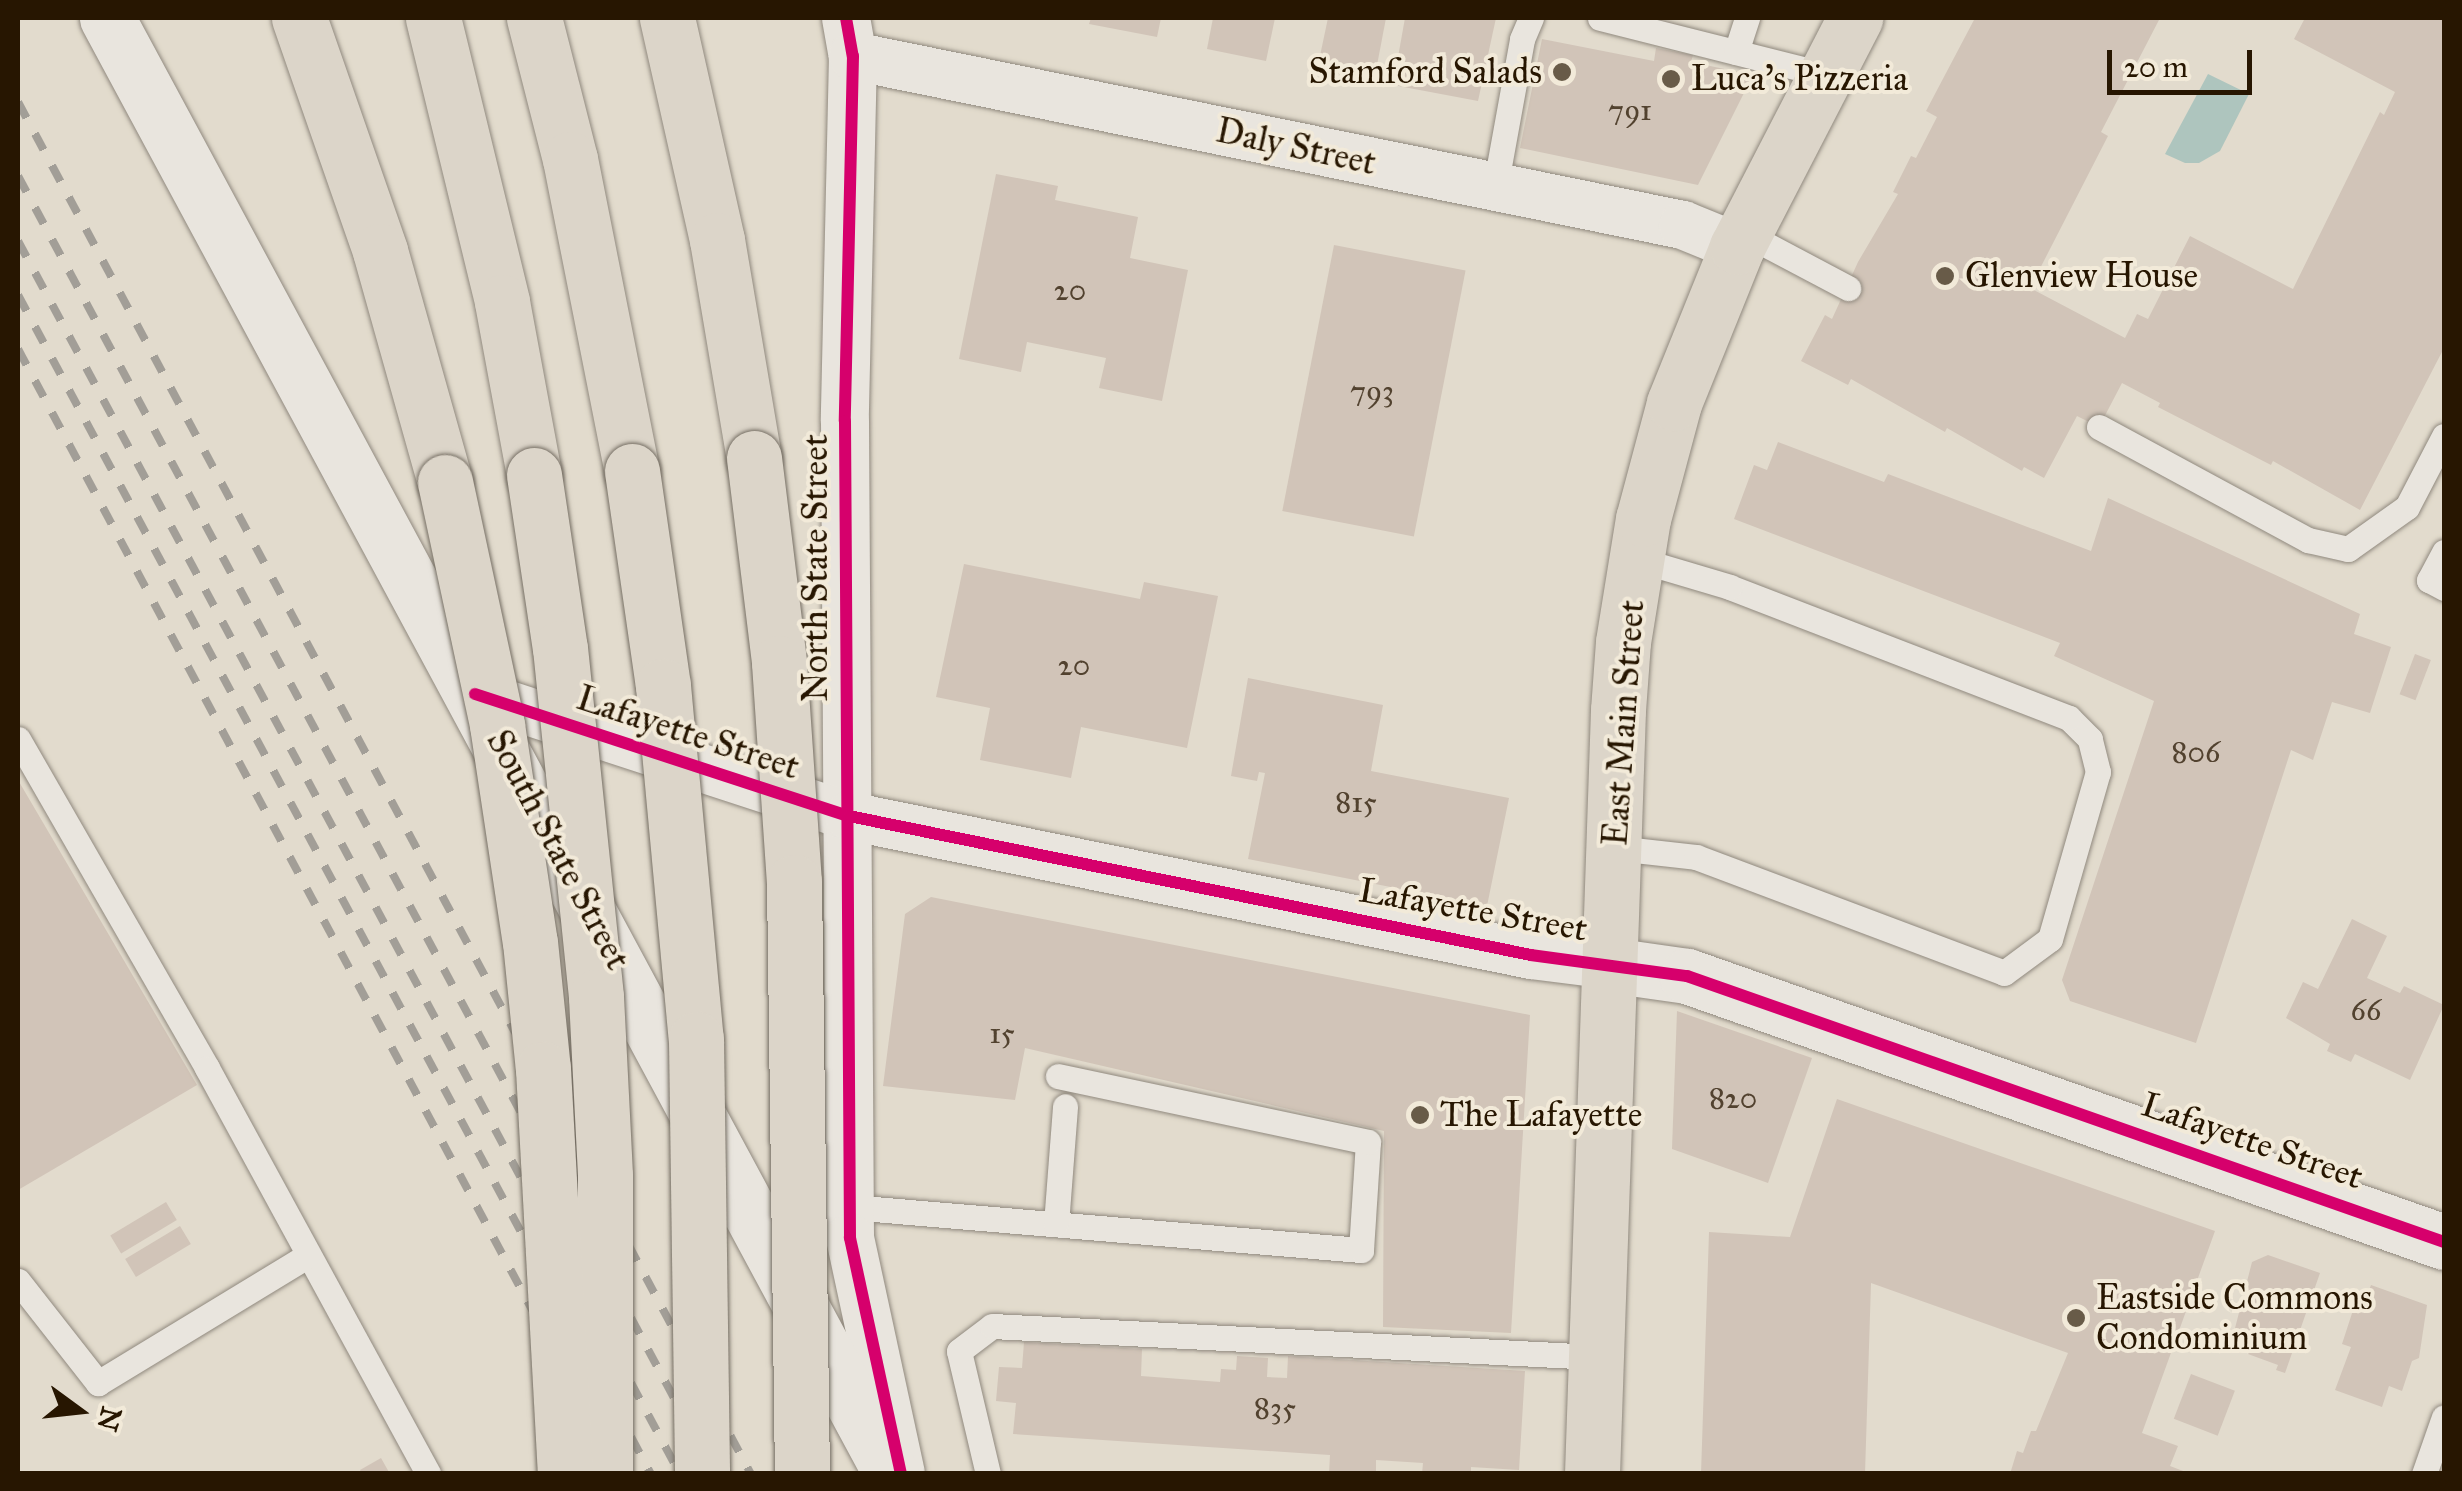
<!DOCTYPE html>
<style>
body{margin:0}
#map{position:relative;width:2462px;height:1491px;overflow:hidden;background:#e2dbcd;font-family:"IM FELL Great Primer",serif}
div>[style]{position:absolute}
[style*='--x']{left:calc(var(--x)*1px);top:calc(var(--y)*1px);width:calc(var(--w)*1px);rotate:calc(var(--a)*1deg)}
.water>*{inset:0;background:#aec5be}
.building>*{inset:0;background:#d1c4b8;transform-origin:0 0}
.roads{filter:drop-shadow(0 0 2px #90897e) drop-shadow(0 0 2px #90897e)}
.lane>*{height:25px;margin:-12.5px;padding:0 12.5px;transform-origin:12.5px;border-radius:12.5px;background:#e9e5de}
.street>*{height:48px;margin:-24px;padding:0 24px;transform-origin:24px;border-radius:24px;background:#e9e5de}
.secondary>*{height:55px;margin:-27.5px;padding:0 27.5px;transform-origin:27.5px;border-radius:27.5px;background:#e9e5de}
.primary>*{height:55px;margin:-27.5px;padding:0 27.5px;transform-origin:27.5px;border-radius:27.5px;background:#dcd5c9}
.highway>*{height:55px;margin:-27.5px;padding:0 27.5px;transform-origin:27.5px;border-radius:27.5px;background:#dcd5c9}
.rail>*{height:8px;margin-top:-4px;transform-origin:0;background:repeating-linear-gradient(90deg,#a29e97 0 18px,transparent 0 36px)}
.bridges{filter:drop-shadow(0 0 2px #756e63) drop-shadow(0 0 2px #756e63)}
.highway-bridge>*{height:55px;margin:-27.5px;padding:0 27.5px;transform-origin:27.5px;border-radius:27.5px;background:#dcd5c9}
.cycleway>*{height:12px;margin:-6px;padding:0 6px;transform-origin:6px;border-radius:6px;background:#d6006c}
.dots>*{width:28px;height:28px;translate:-50% -50%;box-sizing:border-box;border:5px solid #f2ead9;border-radius:50%}
span{translate:-50% -50%;white-space:nowrap;text-align:center;line-height:1.15;-webkit-text-stroke:8px #f2ead9;paint-order:stroke}
.number-label{font-size:30px;color:#52422f}
.number-label span{-webkit-text-stroke-width:0}
.poi-label{font-size:35px;color:#271601}
.right{translate:-100% -50%;text-align:right}
.left{translate:0 -50%;text-align:left}
.street-label{font-size:35px;color:#271601}
.frame{position:absolute;inset:0;border:20px solid #271601;pointer-events:none}
.north{position:absolute;left:30px;top:1361px;width:100px;height:100px;-webkit-text-stroke:8px #f2ead9;paint-order:stroke;rotate:105deg;font-size:28px;font-weight:700;line-height:40px;text-align:center;color:#271601}
.north::after{content:'';display:block;margin:auto;width:35px;height:45px;background:#271601;clip-path:polygon(50% 0,100% 100%,50% 72%,0 100%)}
.scale{position:absolute;left:2107px;top:50px;width:145px;height:45px;box-sizing:border-box;border:5px solid #271601;border-top:0;padding-left:12px;font-size:30px;line-height:35px;white-space:nowrap;color:#271601;-webkit-text-stroke:8px #f2ead9;paint-order:stroke}
</style>
<div id="map">
<div class="water">
<i style="clip-path:polygon(2208px 74px,2249px 94px,2220px 151px,2199px 163px,2185px 163px,2165px 154px)"></i>
</div>
<div class="building">
<i style="clip-path:polygon(1091px 18px,1161px 18px,1157px 37px,1089px 24px)"></i>
<i style="clip-path:polygon(1213px 18px,1275px 18px,1266px 61px,1207px 49px)"></i>
<i style="clip-path:polygon(1328px 18px,1386px 18px,1374px 81px,1317px 70px)"></i>
<i style="clip-path:polygon(1405px 18px,1496px 18px,1478px 101px,1393px 85px)"></i>
<i style="clip-path:polygon(1975px 18px,2160px 18px,2101px 132px,2108px 136px,2030px 288px,2125px 338px,2137px 314px,2148px 319px,2190px 236px,2293px 289px,2380px 112px,2384px 115px,2395px 92px,2294px 39px,2305px 18px,2444px 18px,2444px 348px,2360px 510px,2273px 461px,2271px 465px,2158px 407px,2160px 403px,2122px 383px,2099px 427px,2077px 416px,2044px 478px,2024px 467px,2022px 471px,1947px 428px,1945px 432px,1851px 379px,1848px 385px,1801px 361px,1825px 315px,1832px 319px,1858px 262px,1898px 194px,1893px 192px,1911px 156px,1916px 158px,1937px 117px,1926px 111px)"></i>
<i style="clip-path:polygon(1542px 39px,1654px 61px,1656px 48px,1693px 55px,1691px 62px,1753px 75px,1698px 185px,1520px 148px)"></i>
<i style="clip-path:polygon(996px 174px,1058px 186px,1055px 200px,1138px 217px,1130px 258px,1188px 270px,1162px 401px,1099px 388px,1106px 358px,1027px 342px,1021px 372px,959px 359px)"></i>
<i style="left:1334px;top:245px;width:134px;height:271px;rotate:11deg"></i>
<i style="clip-path:polygon(1778px 442px,1884px 482px,1888px 474px,2091px 551px,2108px 498px,2360px 614px,2354px 634px,2391px 647px,2370px 713px,2332px 702px,2313px 760px,2291px 750px,2196px 1043px,2070px 1001px,2062px 980px,2154px 701px,2054px 656px,2060px 643px,1734px 519px,1754px 465px,1767px 470px)"></i>
<i style="clip-path:polygon(964px 564px,1140px 599px,1144px 582px,1218px 596px,1187px 748px,1081px 727px,1071px 778px,980px 760px,990px 708px,936px 697px)"></i>
<i style="left:2415px;top:654px;width:17px;height:43px;rotate:21deg"></i>
<i style="clip-path:polygon(1248px 678px,1383px 705px,1371px 771px,1509px 798px,1487px 906px,1248px 859px,1265px 773px,1259px 772px,1257px 781px,1231px 776px)"></i>
<i style="clip-path:polygon(18px 780px,197px 1085px,18px 1190px)"></i>
<i style="clip-path:polygon(931px 897px,1530px 1015px,1511px 1333px,1383px 1327px,1384px 1131px,1025px 1048px,1015px 1100px,883px 1086px,905px 914px)"></i>
<i style="clip-path:polygon(2352px 919px,2387px 936px,2367px 978px,2400px 993px,2404px 986px,2444px 1005px,2410px 1080px,2355px 1054px,2351px 1062px,2327px 1051px,2330px 1044px,2286px 1018px,2303px 982px,2318px 989px)"></i>
<i style="clip-path:polygon(1677px 1011px,1812px 1058px,1768px 1183px,1672px 1149px)"></i>
<i style="clip-path:polygon(1837px 1099px,2215px 1231px,2142px 1433px,2178px 1446px,2170px 1466px,2191px 1474px,2010px 1474px,2017px 1451px,2023px 1453px,2031px 1431px,2036px 1431px,2068px 1353px,1871px 1283px,1865px 1474px,1701px 1474px,1709px 1232px,1790px 1237px)"></i>
<i style="left:166px;top:1202px;width:21px;height:65px;rotate:59deg"></i>
<i style="left:180px;top:1226px;width:21px;height:64px;rotate:59deg"></i>
<i style="clip-path:polygon(2268px 1255px,2320px 1273px,2285px 1373px,2276px 1370px,2278px 1365px,2248px 1354px,2253px 1342px,2233px 1336px,2252px 1262px)"></i>
<i style="clip-path:polygon(2371px 1285px,2427px 1305px,2419px 1358px,2412px 1361px,2402px 1391px,2389px 1386px,2382px 1407px,2335px 1390px,2351px 1347px,2342px 1344px,2356px 1301px,2364px 1303px)"></i>
<i style="clip-path:polygon(1024px 1342px,1142px 1349px,1141px 1376px,1220px 1382px,1221px 1369px,1236px 1370px,1237px 1356px,1268px 1358px,1267px 1377px,1287px 1378px,1288px 1356px,1525px 1371px,1519px 1470px,1471px 1467px,1471px 1474px,1422px 1474px,1423px 1463px,1376px 1460px,1376px 1474px,1329px 1474px,1330px 1455px,1013px 1434px,1016px 1403px,996px 1401px,999px 1367px,1022px 1368px)"></i>
<i style="left:2191px;top:1374px;width:47px;height:48px;rotate:21deg"></i>
<i style="clip-path:polygon(381px 1458px,390px 1474px,362px 1474px,360px 1470px)"></i>
</div>
<div class="roads">
<div class="lane">
<i style="--x:1600;--y:18;--w:234;--a:14.1"></i>
<i style="--x:1736;--y:52;--w:36;--a:-72"></i>
<i style="--x:1495;--y:188;--w:151;--a:-79.7"></i>
<i style="--x:1522;--y:39;--w:23;--a:-67"></i>
<i style="--x:1744;--y:233;--w:118;--a:27.9"></i>
<i style="--x:2099;--y:427;--w:238;--a:28.4"></i>
<i style="--x:2308;--y:540;--w:41;--a:12.7"></i>
<i style="--x:2348;--y:549;--w:72;--a:-35.4"></i>
<i style="--x:2407;--y:507;--w:80;--a:-62.5"></i>
<i style="--x:2444;--y:552;--w:32;--a:118"></i>
<i style="--x:2429;--y:580;--w:17;--a:28"></i>
<i style="--x:18;--y:739;--w:379;--a:60.1"></i>
<i style="--x:207;--y:1068;--w:462;--a:61.4"></i>
<i style="--x:1616;--y:848;--w:81;--a:6.4"></i>
<i style="--x:1696;--y:857;--w:329;--a:20.6"></i>
<i style="--x:2004;--y:973;--w:57;--a:-36.5"></i>
<i style="--x:2050;--y:939;--w:174;--a:-74"></i>
<i style="--x:2098;--y:772;--w:34;--a:-104"></i>
<i style="--x:2090;--y:739;--w:30;--a:-135"></i>
<i style="--x:2069;--y:718;--w:363;--a:-158.9"></i>
<i style="--x:1730;--y:587;--w:98;--a:-163.4"></i>
<i style="--x:850;--y:1207;--w:513;--a:4.81"></i>
<i style="--x:1361;--y:1250;--w:108;--a:-86.3"></i>
<i style="--x:1368;--y:1142;--w:317;--a:-168"></i>
<i style="--x:1056;--y:1224;--w:118;--a:-85.6"></i>
<i style="--x:18;--y:1281;--w:130;--a:51.9"></i>
<i style="--x:98;--y:1383;--w:245;--a:-31.3"></i>
<i style="--x:988;--y:1474;--w:126;--a:-103.3"></i>
<i style="--x:959;--y:1351;--w:41;--a:-37.1"></i>
<i style="--x:992;--y:1326;--w:605;--a:2.94"></i>
<i style="--x:2424;--y:1474;--w:60;--a:-70.7"></i>
</div>
<div class="street">
<i style="--x:846;--y:18;--w:39;--a:80"></i>
<i style="--x:853;--y:56;--w:365;--a:91.3"></i>
<i style="--x:845;--y:421;--w:817;--a:89.65"></i>
<i style="--x:850;--y:1238;--w:240;--a:77.8"></i>
<i style="--x:853;--y:56;--w:847;--a:11.51"></i>
<i style="--x:1683;--y:225;--w:58;--a:22.2"></i>
<i style="--x:475;--y:694;--w:393;--a:18.1"></i>
<i style="--x:849;--y:816;--w:696;--a:11.52"></i>
<i style="--x:1531;--y:955;--w:80;--a:7.2"></i>
</div>
<div class="secondary">
<i style="--x:107;--y:18;--w:1654;--a:61.7"></i>
<i style="--x:1610;--y:965;--w:78;--a:8.1"></i>
<i style="--x:1687;--y:976;--w:802;--a:19.36"></i>
</div>
<div class="primary">
<i style="--x:1592;--y:1474;--w:764;--a:-88.05"></i>
<i style="--x:1618;--y:710;--w:68;--a:-85.8"></i>
<i style="--x:1623;--y:642;--w:125;--a:-80.8"></i>
<i style="--x:1643;--y:519;--w:120;--a:-75"></i>
<i style="--x:1674;--y:403;--w:168;--a:-68"></i>
<i style="--x:1737;--y:247;--w:258;--a:-62.7"></i>
</div>
<div class="highway">
<i style="--x:299;--y:18;--w:247;--a:70.8"></i>
<i style="--x:380;--y:251;--w:240;--a:74.3"></i>
<i style="--x:433;--y:18;--w:292;--a:76.3"></i>
<i style="--x:502;--y:302;--w:176;--a:79.5"></i>
<i style="--x:534;--y:18;--w:146;--a:75.7"></i>
<i style="--x:570;--y:159;--w:318;--a:78.8"></i>
<i style="--x:667;--y:18;--w:228;--a:77.3"></i>
<i style="--x:717;--y:240;--w:221;--a:80.4"></i>
</div>
</div>
<div class="rail">
<i style="--x:18;--y:102;--w:1556;--a:61.89"></i>
<i style="--x:18;--y:176;--w:1473;--a:61.77"></i>
<i style="--x:18;--y:241;--w:1399;--a:61.77"></i>
<i style="--x:18;--y:295;--w:1338;--a:61.77"></i>
<i style="--x:18;--y:349;--w:1276;--a:61.85"></i>
</div>
<div class="bridges">
<div class="highway-bridge">
<i style="--x:754;--y:458;--w:207;--a:83"></i>
<i style="--x:779;--y:663;--w:220;--a:86.1"></i>
<i style="--x:794;--y:882;--w:592;--a:89.23"></i>
<i style="--x:632;--y:471;--w:217;--a:81.8"></i>
<i style="--x:663;--y:686;--w:355;--a:84.7"></i>
<i style="--x:696;--y:1039;--w:435;--a:89.2"></i>
<i style="--x:534;--y:475;--w:175;--a:81.5"></i>
<i style="--x:560;--y:648;--w:351;--a:84.1"></i>
<i style="--x:596;--y:997;--w:179;--a:87.1"></i>
<i style="--x:605;--y:1176;--w:298;--a:90"></i>
<i style="--x:445;--y:482;--w:249;--a:77.9"></i>
<i style="--x:497;--y:725;--w:219;--a:81.4"></i>
<i style="--x:530;--y:942;--w:128;--a:84.2"></i>
<i style="--x:543;--y:1069;--w:406;--a:86.9"></i>
</div>
</div>
<div class="cycleway">
<i style="--x:846;--y:18;--w:39;--a:80"></i>
<i style="--x:853;--y:56;--w:365;--a:91.3"></i>
<i style="--x:845;--y:421;--w:817;--a:89.65"></i>
<i style="--x:850;--y:1238;--w:241;--a:77.8"></i>
<i style="--x:475;--y:694;--w:393;--a:18.1"></i>
<i style="--x:849;--y:816;--w:696;--a:11.52"></i>
<i style="--x:1531;--y:955;--w:157;--a:7.7"></i>
<i style="--x:1687;--y:976;--w:802;--a:19.36"></i>
</div>
<div class="dots">
<i style="left:1562px;top:72px;background:#685b48"></i>
<i style="left:1671px;top:79px;background:#685b48"></i>
<i style="left:1945px;top:276px;background:#685b48"></i>
<i style="left:1420px;top:1115px;background:#685b48"></i>
<i style="left:2076px;top:1318px;background:#685b48"></i>
</div>
<div class="number-label">
<span style="left:1630px;top:110px">791</span>
<span style="left:1070px;top:290px">20</span>
<span style="left:1372px;top:391px">793</span>
<span style="left:1074px;top:665px">20</span>
<span style="left:2196px;top:752px">806</span>
<span style="left:1356px;top:802px">815</span>
<span style="left:2366px;top:1010px">66</span>
<span style="left:1002px;top:1033px">15</span>
<span style="left:1733px;top:1098px">820</span>
<span style="left:1275px;top:1408px">835</span>
</div>
<div class="poi-label">
<span class="right" style="left:1542px;top:72px">Stamford Salads</span>
<span class="left" style="left:1691px;top:79px">Luca's Pizzeria</span>
<span class="left" style="left:1965px;top:276px">Glenview House</span>
<span class="left" style="left:1440px;top:1115px">The Lafayette</span>
<span class="left" style="left:2096px;top:1318px">Eastside Commons<br>Condominium</span>
</div>
<div class="street-label">
<span style="left:1296px;top:147px;rotate:12deg">Daly Street</span>
<span style="left:816px;top:568px;rotate:-90deg">North State Street</span>
<span style="left:1624px;top:723px;rotate:-86deg">East Main Street</span>
<span style="left:688px;top:733px;rotate:18deg">Lafayette Street</span>
<span style="left:558px;top:850px;rotate:62deg">South State Street</span>
<span style="left:1473px;top:910px;rotate:10deg">Lafayette Street</span>
<span style="left:2252px;top:1141px;rotate:19deg">Lafayette Street</span>
</div>
<div class="frame"></div>
<div class="north">N</div>
<div class="scale">20 m</div>
</div>
